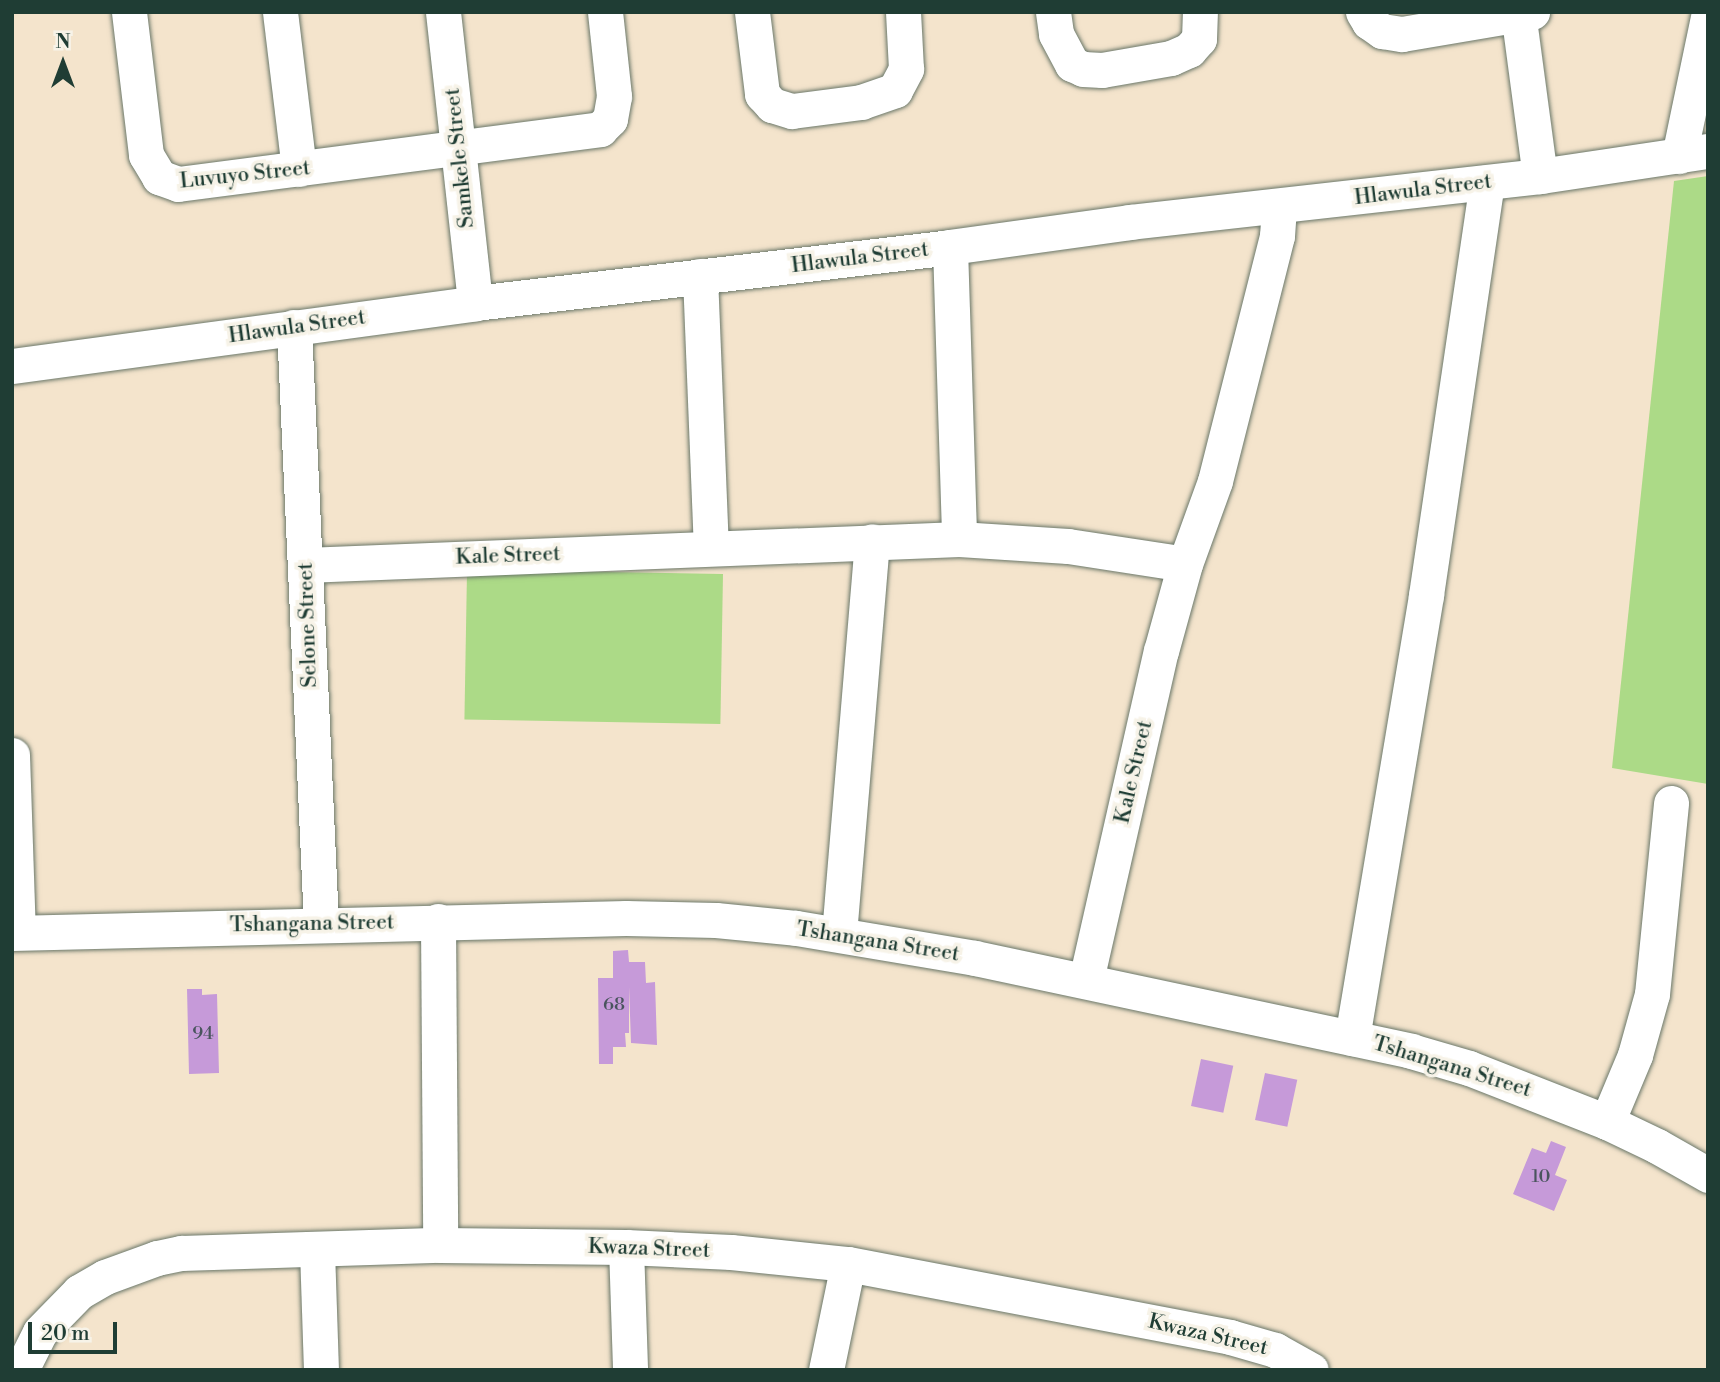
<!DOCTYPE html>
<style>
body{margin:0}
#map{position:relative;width:1720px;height:1382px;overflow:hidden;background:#f4e4cc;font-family:"Libre Bodoni",serif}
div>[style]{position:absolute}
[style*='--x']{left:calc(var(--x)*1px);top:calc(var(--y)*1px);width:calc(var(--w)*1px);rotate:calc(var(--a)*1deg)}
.green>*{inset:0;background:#acda87;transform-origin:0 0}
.building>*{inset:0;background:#c69ad9;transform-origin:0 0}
.roads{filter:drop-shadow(0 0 2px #6a7769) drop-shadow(0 0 2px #6a7769)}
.minor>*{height:35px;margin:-17.5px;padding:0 17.5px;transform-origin:17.5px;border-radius:17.5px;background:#fff}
span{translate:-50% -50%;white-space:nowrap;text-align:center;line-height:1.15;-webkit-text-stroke:7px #f7f3e8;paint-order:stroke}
.number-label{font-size:18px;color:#49545d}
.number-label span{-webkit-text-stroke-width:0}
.street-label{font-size:21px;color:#1f3d34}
.frame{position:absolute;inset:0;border:14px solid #1f3d34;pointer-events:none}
.north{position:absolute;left:28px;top:28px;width:70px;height:70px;-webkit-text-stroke:5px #f7f3e8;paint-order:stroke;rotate:0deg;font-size:19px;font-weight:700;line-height:28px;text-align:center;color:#1f3d34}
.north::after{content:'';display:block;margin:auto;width:24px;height:32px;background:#1f3d34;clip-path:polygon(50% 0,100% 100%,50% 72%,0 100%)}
.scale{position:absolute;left:28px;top:1322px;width:89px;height:32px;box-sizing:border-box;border:4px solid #1f3d34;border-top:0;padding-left:9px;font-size:21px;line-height:24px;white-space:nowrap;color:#1f3d34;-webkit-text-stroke:5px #f7f3e8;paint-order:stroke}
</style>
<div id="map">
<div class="green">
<i style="clip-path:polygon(1708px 176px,1708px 784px,1612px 768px,1674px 181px)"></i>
<i style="left:723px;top:574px;width:150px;height:256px;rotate:91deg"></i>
</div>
<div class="building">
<i style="clip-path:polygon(628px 950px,629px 962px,645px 962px,646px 983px,655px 982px,657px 1045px,631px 1043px,629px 987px,629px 1033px,625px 1033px,626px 1047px,613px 1047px,613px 1064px,599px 1064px,598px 978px,613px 978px,613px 951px)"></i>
<i style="clip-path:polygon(187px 989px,202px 989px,202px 995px,217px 994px,219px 1073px,189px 1074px)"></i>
<i style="left:1201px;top:1059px;width:33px;height:48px;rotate:12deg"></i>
<i style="left:1265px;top:1073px;width:33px;height:48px;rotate:12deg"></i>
<i style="clip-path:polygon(1551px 1141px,1566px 1147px,1555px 1175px,1567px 1180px,1554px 1211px,1513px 1194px,1532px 1148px,1546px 1153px)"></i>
</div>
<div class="roads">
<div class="minor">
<i style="--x:129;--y:12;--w:144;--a:83.2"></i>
<i style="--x:146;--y:155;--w:26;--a:59"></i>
<i style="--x:159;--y:177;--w:20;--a:20"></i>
<i style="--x:178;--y:184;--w:426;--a:-7.4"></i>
<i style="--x:600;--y:129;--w:14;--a:-45"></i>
<i style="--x:610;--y:119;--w:23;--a:-80"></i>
<i style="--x:614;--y:96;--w:84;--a:-96.1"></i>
<i style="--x:280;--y:12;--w:158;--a:83.1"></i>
<i style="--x:443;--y:12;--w:293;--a:83.7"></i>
<i style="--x:752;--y:12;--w:83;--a:83"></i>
<i style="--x:762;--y:94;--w:15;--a:48"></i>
<i style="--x:772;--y:105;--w:21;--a:17"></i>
<i style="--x:792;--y:111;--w:70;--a:-7.4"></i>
<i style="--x:861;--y:102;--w:36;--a:-19"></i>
<i style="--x:895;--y:90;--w:24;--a:-62"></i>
<i style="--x:906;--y:69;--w:57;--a:-93"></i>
<i style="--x:1053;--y:12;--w:22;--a:82"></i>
<i style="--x:1056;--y:34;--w:34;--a:62"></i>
<i style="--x:1072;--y:64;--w:12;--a:24"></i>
<i style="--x:1083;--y:69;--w:19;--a:3"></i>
<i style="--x:1102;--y:70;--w:70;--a:-9.9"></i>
<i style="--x:1171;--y:58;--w:20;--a:-24"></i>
<i style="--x:1189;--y:50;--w:15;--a:-48"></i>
<i style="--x:1199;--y:39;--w:27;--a:-88"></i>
<i style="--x:1363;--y:12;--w:12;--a:59"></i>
<i style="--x:1369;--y:22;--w:16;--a:35"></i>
<i style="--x:1382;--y:31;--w:20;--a:9"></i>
<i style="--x:1402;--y:34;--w:132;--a:-9.6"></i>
<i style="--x:1518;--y:12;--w:165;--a:82.4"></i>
<i style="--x:1679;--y:156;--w:142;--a:-78.2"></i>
<i style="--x:950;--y:247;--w:292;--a:88.2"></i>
<i style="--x:700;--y:276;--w:272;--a:87.7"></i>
<i style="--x:294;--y:327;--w:597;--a:87.41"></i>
<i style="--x:12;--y:366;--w:467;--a:-7.7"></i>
<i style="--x:475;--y:303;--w:478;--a:-6.7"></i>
<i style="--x:950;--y:247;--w:182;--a:-7.9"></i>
<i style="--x:1130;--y:222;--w:413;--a:-6.4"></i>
<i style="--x:1540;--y:176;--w:170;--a:-8.5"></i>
<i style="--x:305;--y:565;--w:655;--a:-2.28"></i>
<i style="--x:959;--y:539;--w:109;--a:3.7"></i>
<i style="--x:1068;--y:546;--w:118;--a:8.7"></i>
<i style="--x:12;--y:755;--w:177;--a:88.1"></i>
<i style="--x:438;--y:921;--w:324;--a:89.6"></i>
<i style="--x:12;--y:933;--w:614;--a:-1.4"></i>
<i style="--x:626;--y:918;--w:90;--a:1.3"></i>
<i style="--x:716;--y:920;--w:80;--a:5.7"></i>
<i style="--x:796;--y:928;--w:181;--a:9.5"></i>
<i style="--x:975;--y:958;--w:446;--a:12"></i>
<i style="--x:1411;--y:1051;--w:60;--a:16.3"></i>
<i style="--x:1469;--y:1068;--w:148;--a:21.4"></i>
<i style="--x:1607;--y:1122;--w:55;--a:25.6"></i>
<i style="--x:1657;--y:1146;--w:59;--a:29.6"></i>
<i style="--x:839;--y:934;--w:394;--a:-85.2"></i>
<i style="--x:1086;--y:980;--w:337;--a:-77.2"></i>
<i style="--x:1161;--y:651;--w:90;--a:-74.6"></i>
<i style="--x:1185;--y:564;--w:88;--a:-70.1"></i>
<i style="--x:1215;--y:481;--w:253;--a:-75.8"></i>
<i style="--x:1277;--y:236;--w:29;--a:-86"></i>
<i style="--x:1352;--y:1038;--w:449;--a:-80.5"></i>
<i style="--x:1426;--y:595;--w:417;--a:-81.6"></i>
<i style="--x:1607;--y:1122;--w:73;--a:-67.3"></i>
<i style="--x:1635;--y:1055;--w:63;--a:-74.4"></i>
<i style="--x:1652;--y:994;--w:192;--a:-84.3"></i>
<i style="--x:626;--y:1247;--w:123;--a:88.1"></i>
<i style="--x:317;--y:1250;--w:120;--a:88.1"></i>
<i style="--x:21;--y:1370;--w:42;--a:-63.4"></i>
<i style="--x:40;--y:1332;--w:56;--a:-45.7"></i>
<i style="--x:79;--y:1292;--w:30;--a:-30"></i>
<i style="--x:105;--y:1277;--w:55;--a:-20.1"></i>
<i style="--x:157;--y:1258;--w:25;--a:-12"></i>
<i style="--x:181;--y:1253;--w:259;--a:-1.8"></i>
<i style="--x:440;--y:1245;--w:186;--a:0.6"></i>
<i style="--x:626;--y:1247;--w:105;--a:2.7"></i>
<i style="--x:731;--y:1252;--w:118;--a:5.9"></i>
<i style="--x:848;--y:1264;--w:389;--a:10.8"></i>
<i style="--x:1230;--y:1337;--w:47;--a:16.1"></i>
<i style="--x:1275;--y:1350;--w:41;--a:29.1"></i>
<i style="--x:826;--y:1370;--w:108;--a:-78.3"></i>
</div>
</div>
<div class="number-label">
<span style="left:614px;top:1005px">68</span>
<span style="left:203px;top:1034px">94</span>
<span style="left:1541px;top:1177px">10</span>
</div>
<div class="street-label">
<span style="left:460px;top:158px;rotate:-96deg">Samkele Street</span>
<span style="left:245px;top:175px;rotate:-6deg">Luvuyo Street</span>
<span style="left:1423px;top:190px;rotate:-7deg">Hlawula Street</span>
<span style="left:860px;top:258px;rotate:-7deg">Hlawula Street</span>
<span style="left:297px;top:327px;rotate:-8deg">Hlawula Street</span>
<span style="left:508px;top:556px;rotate:-2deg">Kale Street</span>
<span style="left:308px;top:625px;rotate:-92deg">Selone Street</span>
<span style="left:1134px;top:772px;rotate:-77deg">Kale Street</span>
<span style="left:312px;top:924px;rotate:-1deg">Tshangana Street</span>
<span style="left:878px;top:942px;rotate:9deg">Tshangana Street</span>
<span style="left:1452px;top:1067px;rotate:17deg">Tshangana Street</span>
<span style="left:649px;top:1249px;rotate:2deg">Kwaza Street</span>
<span style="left:1208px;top:1335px;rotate:13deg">Kwaza Street</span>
</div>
<div class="frame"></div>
<div class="north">N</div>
<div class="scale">20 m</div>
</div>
